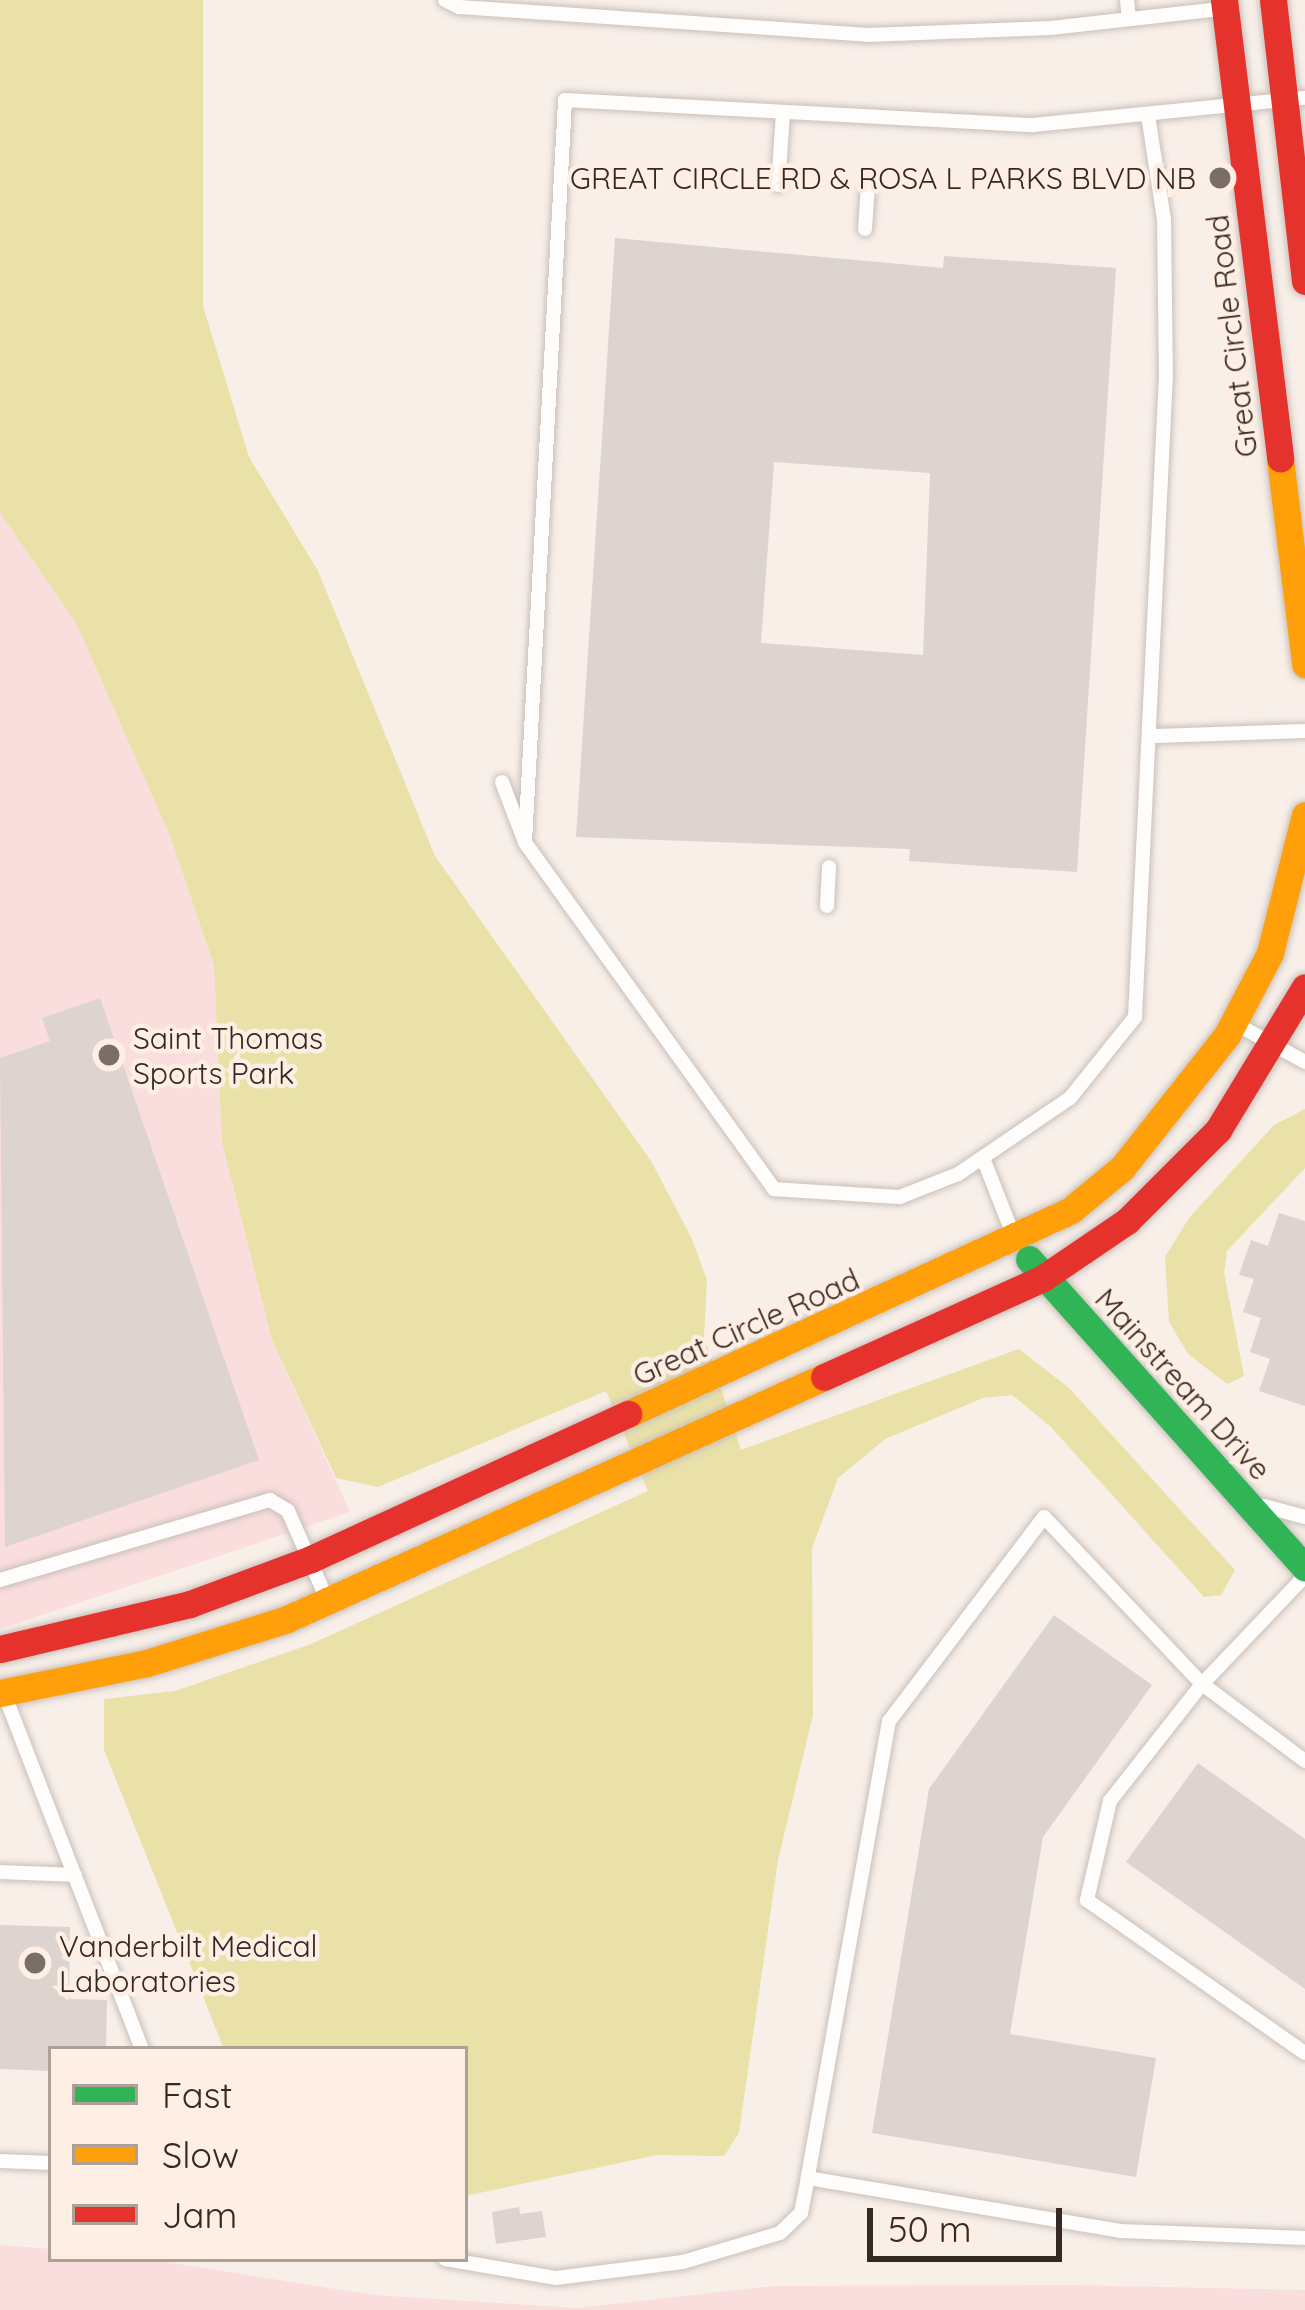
<!DOCTYPE html>
<style>
body{margin:0}
#map{position:relative;width:1305px;height:2310px;overflow:hidden;background:#f8efe9;font-family:Quicksand,sans-serif}
div>[style]{position:absolute}
[style*='--x']{left:calc(var(--x)*1px);top:calc(var(--y)*1px);width:calc(var(--w)*1px);rotate:calc(var(--a)*1deg)}
.green>*{inset:0;background:#fadede}
.water>*{inset:0;background:#e9e1a8}
.building>*{inset:0;background:#ddd3cf}
.roads{filter:drop-shadow(0 0 3px #c9c0ba) drop-shadow(0 0 3px #c9c0ba)}
.lane>*{height:14px;margin:-7px;padding:0 7px;transform-origin:7px;border-radius:7px;background:#fefdfc}
.fast>*{height:27px;margin:-13.5px;padding:0 13.5px;transform-origin:13.5px;border-radius:13.5px;background:#30b455}
.slow>*{height:27px;margin:-13.5px;padding:0 13.5px;transform-origin:13.5px;border-radius:13.5px;background:#ff9f0a}
.jam>*{height:27px;margin:-13.5px;padding:0 13.5px;transform-origin:13.5px;border-radius:13.5px;background:#e5322d}
.dots>*{width:33px;height:33px;translate:-50% -50%;box-sizing:border-box;border:6px solid #feeee3;border-radius:50%}
span{translate:-50% -50%;white-space:nowrap;text-align:center;line-height:1.15;-webkit-text-stroke:9px #feeee3;paint-order:stroke}
.poi-label{font-size:30px;color:#342a23}
.right{translate:-100% -50%;text-align:right}
.left{translate:0 -50%;text-align:left}
.street-label{font-size:30px;color:#342a23}
.legend{position:absolute;left:48px;top:2046px;width:420px;height:216px;box-sizing:border-box;background:#feeee3;border:3px solid #ada096;margin:0;padding:15px 21px;list-style:none;font-size:36px;color:#342a23}
.legend li{display:flex;align-items:center;gap:24px;height:60px}
.legend b{width:60px;border:3px solid #ada096}
.scale{position:absolute;left:867px;top:2208px;width:195px;height:54px;box-sizing:border-box;border:6px solid #342a23;border-top:0;padding-left:15px;font-size:36px;line-height:42px;white-space:nowrap;color:#342a23;-webkit-text-stroke:9px #feeee3;paint-order:stroke}
</style>
<div id="map">
<div class="green">
<i style="clip-path:polygon(0 513px,76px 623px,170px 836px,214px 967px,222px 1143px,272px 1340px,350px 1512px,0 1629px)"></i>
<i style="clip-path:polygon(0 2245px,51px 2249px,51px 2259px,147px 2259px,373px 2295px,577px 2308px,772px 2286px,1066px 2285px,1305px 2290px,1305px 2310px,0 2310px)"></i>
</div>
<div class="water">
<i style="clip-path:polygon(0 0,203px 0,203px 306px,249px 457px,318px 571px,435px 856px,651px 1161px,691px 1237px,707px 1280px,704px 1336px,741px 1450px,1019px 1349px,1069px 1388px,1235px 1570px,1221px 1595px,1204px 1597px,1050px 1426px,1012px 1395px,983px 1398px,885px 1439px,838px 1478px,812px 1548px,813px 1715px,778px 1860px,739px 2133px,724px 2156px,657px 2155px,465px 2196px,465px 2049px,224px 2049px,104px 1750px,104px 1699px,175px 1691px,311px 1644px,648px 1491px,606px 1391px,378px 1487px,336px 1478px,272px 1340px,222px 1143px,214px 966px,170px 836px,76px 623px,0 513px)"></i>
<i style="clip-path:polygon(1305px 1109px,1305px 1168px,1227px 1251px,1224px 1273px,1244px 1376px,1227px 1384px,1188px 1354px,1169px 1322px,1165px 1257px,1189px 1218px,1274px 1125px)"></i>
</div>
<div class="building">
<i style="clip-path:polygon(evenodd,615px 238px,943px 268px,944px 256px,1116px 268px,1077px 872px,909px 861px,910px 849px,576px 837px,615px 238px,774px 462px,930px 473px,923px 655px,761px 643px,774px 462px)"></i>
<i style="clip-path:polygon(100px 998px,259px 1460px,5px 1547px,0 1058px,50px 1041px,42px 1018px)"></i>
<i style="clip-path:polygon(1279px 1213px,1305px 1221px,1305px 1406px,1259px 1391px,1270px 1359px,1250px 1352px,1261px 1318px,1243px 1312px,1254px 1279px,1239px 1275px,1251px 1240px,1268px 1246px)"></i>
<i style="clip-path:polygon(1054px 1615px,1152px 1685px,1043px 1837px,1010px 2034px,1156px 2058px,1136px 2177px,872px 2133px,929px 1789px)"></i>
<i style="clip-path:polygon(1198px 1763px,1305px 1839px,1305px 1989px,1126px 1862px)"></i>
<i style="clip-path:polygon(0 1925px,70px 1927px,69px 1999px,107px 2000px,106px 2049px,51px 2049px,51px 2071px,0 2069px)"></i>
<i style="clip-path:polygon(519px 2207px,520px 2214px,542px 2211px,546px 2237px,496px 2244px,492px 2212px)"></i>
</div>
<div class="roads">
<div class="lane">
<i style="--x:445;--y:0;--w:16;--a:27"></i>
<i style="--x:459;--y:7;--w:410;--a:3.9"></i>
<i style="--x:868;--y:35;--w:183;--a:-2.2"></i>
<i style="--x:1051;--y:28;--w:170;--a:-6.4"></i>
<i style="--x:1127;--y:0;--w:18;--a:84"></i>
<i style="--x:1148;--y:115;--w:105;--a:81.3"></i>
<i style="--x:1164;--y:219;--w:155;--a:89.3"></i>
<i style="--x:1166;--y:374;--w:644;--a:92.76"></i>
<i style="--x:1135;--y:1017;--w:104;--a:128.7"></i>
<i style="--x:1070;--y:1098;--w:135;--a:145.8"></i>
<i style="--x:958;--y:1174;--w:62;--a:158.4"></i>
<i style="--x:900;--y:1197;--w:126;--a:-176.4"></i>
<i style="--x:774;--y:1189;--w:427;--a:-125.7"></i>
<i style="--x:525;--y:842;--w:743;--a:-86.91"></i>
<i style="--x:565;--y:100;--w:469;--a:3.1"></i>
<i style="--x:1033;--y:125;--w:273;--a:-5.7"></i>
<i style="--x:778;--y:185;--w:72;--a:-86"></i>
<i style="--x:865;--y:229;--w:39;--a:-86"></i>
<i style="--x:1155;--y:736;--w:150;--a:-1.9"></i>
<i style="--x:502;--y:782;--w:59;--a:69.1"></i>
<i style="--x:827;--y:906;--w:39;--a:-87"></i>
<i style="--x:1236;--y:1024;--w:79;--a:28.8"></i>
<i style="--x:983;--y:1158;--w:79;--a:68.6"></i>
<i style="--x:1264;--y:1506;--w:42;--a:15"></i>
<i style="--x:1305;--y:1576;--w:149;--a:133.6"></i>
<i style="--x:1202;--y:1684;--w:149;--a:128.2"></i>
<i style="--x:1110;--y:1801;--w:102;--a:103.1"></i>
<i style="--x:1087;--y:1900;--w:266;--a:35.1"></i>
<i style="--x:0;--y:1580;--w:282;--a:-16.5"></i>
<i style="--x:270;--y:1500;--w:21;--a:31"></i>
<i style="--x:288;--y:1511;--w:94;--a:66.2"></i>
<i style="--x:5;--y:1696;--w:379;--a:68.8"></i>
<i style="--x:1305;--y:1761;--w:129;--a:-143.2"></i>
<i style="--x:1202;--y:1684;--w:230;--a:-133.4"></i>
<i style="--x:1044;--y:1517;--w:256;--a:127.2"></i>
<i style="--x:889;--y:1721;--w:464;--a:100.1"></i>
<i style="--x:808;--y:2178;--w:317;--a:9.6"></i>
<i style="--x:1121;--y:2231;--w:184;--a:2.2"></i>
<i style="--x:0;--y:1872;--w:75;--a:2.3"></i>
<i style="--x:0;--y:2161;--w:51;--a:2.2"></i>
<i style="--x:445;--y:2259;--w:113;--a:9.7"></i>
<i style="--x:556;--y:2278;--w:128;--a:-7.2"></i>
<i style="--x:683;--y:2262;--w:101;--a:-16.6"></i>
<i style="--x:780;--y:2233;--w:29;--a:-44"></i>
<i style="--x:801;--y:2213;--w:36;--a:-79"></i>
</div>
<div class="fast">
<i style="--x:1029;--y:1259;--w:414;--a:48.2"></i>
</div>
<div class="slow">
<i style="--x:1280;--y:459;--w:207;--a:83"></i>
<i style="--x:628;--y:1414;--w:488;--a:-24.7"></i>
<i style="--x:1071;--y:1210;--w:66;--a:-39.5"></i>
<i style="--x:1122;--y:1168;--w:169;--a:-51.7"></i>
<i style="--x:1227;--y:1035;--w:93;--a:-62.3"></i>
<i style="--x:1270;--y:953;--w:142;--a:-75.8"></i>
<i style="--x:0;--y:1693;--w:150;--a:-11.5"></i>
<i style="--x:147;--y:1663;--w:147;--a:-17.4"></i>
<i style="--x:287;--y:1619;--w:589;--a:-24.26"></i>
</div>
<div class="jam">
<i style="--x:1224;--y:0;--w:462;--a:83"></i>
<i style="--x:1273;--y:0;--w:283;--a:83.5"></i>
<i style="--x:824;--y:1377;--w:240;--a:-24.3"></i>
<i style="--x:1043;--y:1278;--w:102;--a:-34.2"></i>
<i style="--x:1127;--y:1221;--w:129;--a:-45"></i>
<i style="--x:1218;--y:1130;--w:167;--a:-58.7"></i>
<i style="--x:0;--y:1649;--w:195;--a:-13.3"></i>
<i style="--x:190;--y:1604;--w:129;--a:-20.4"></i>
<i style="--x:311;--y:1559;--w:349;--a:-24.6"></i>
</div>
</div>
<div class="dots">
<i style="left:1220px;top:178px;background:#796f68"></i>
<i style="left:109px;top:1055px;background:#796f68"></i>
<i style="left:35px;top:1963px;background:#796f68"></i>
</div>
<div class="poi-label">
<span class="right" style="left:1196px;top:178px">GREAT CIRCLE RD &amp; ROSA L PARKS BLVD NB</span>
<span class="left" style="left:133px;top:1055px">Saint Thomas<br>Sports Park</span>
<span class="left" style="left:59px;top:1963px">Vanderbilt Medical<br>Laboratories</span>
</div>
<div class="street-label">
<span style="left:1232px;top:336px;rotate:-97deg">Great Circle Road</span>
<span style="left:746px;top:1327px;rotate:-24deg">Great Circle Road</span>
<span style="left:1183px;top:1384px;rotate:48deg">Mainstream Drive</span>
</div>
<ul class="legend">
<li><b style="height:15px;background:#30b455"></b>Fast</li>
<li><b style="height:15px;background:#ff9f0a"></b>Slow</li>
<li><b style="height:15px;background:#e5322d"></b>Jam</li>
</ul>
<div class="scale">50 m</div>
</div>
